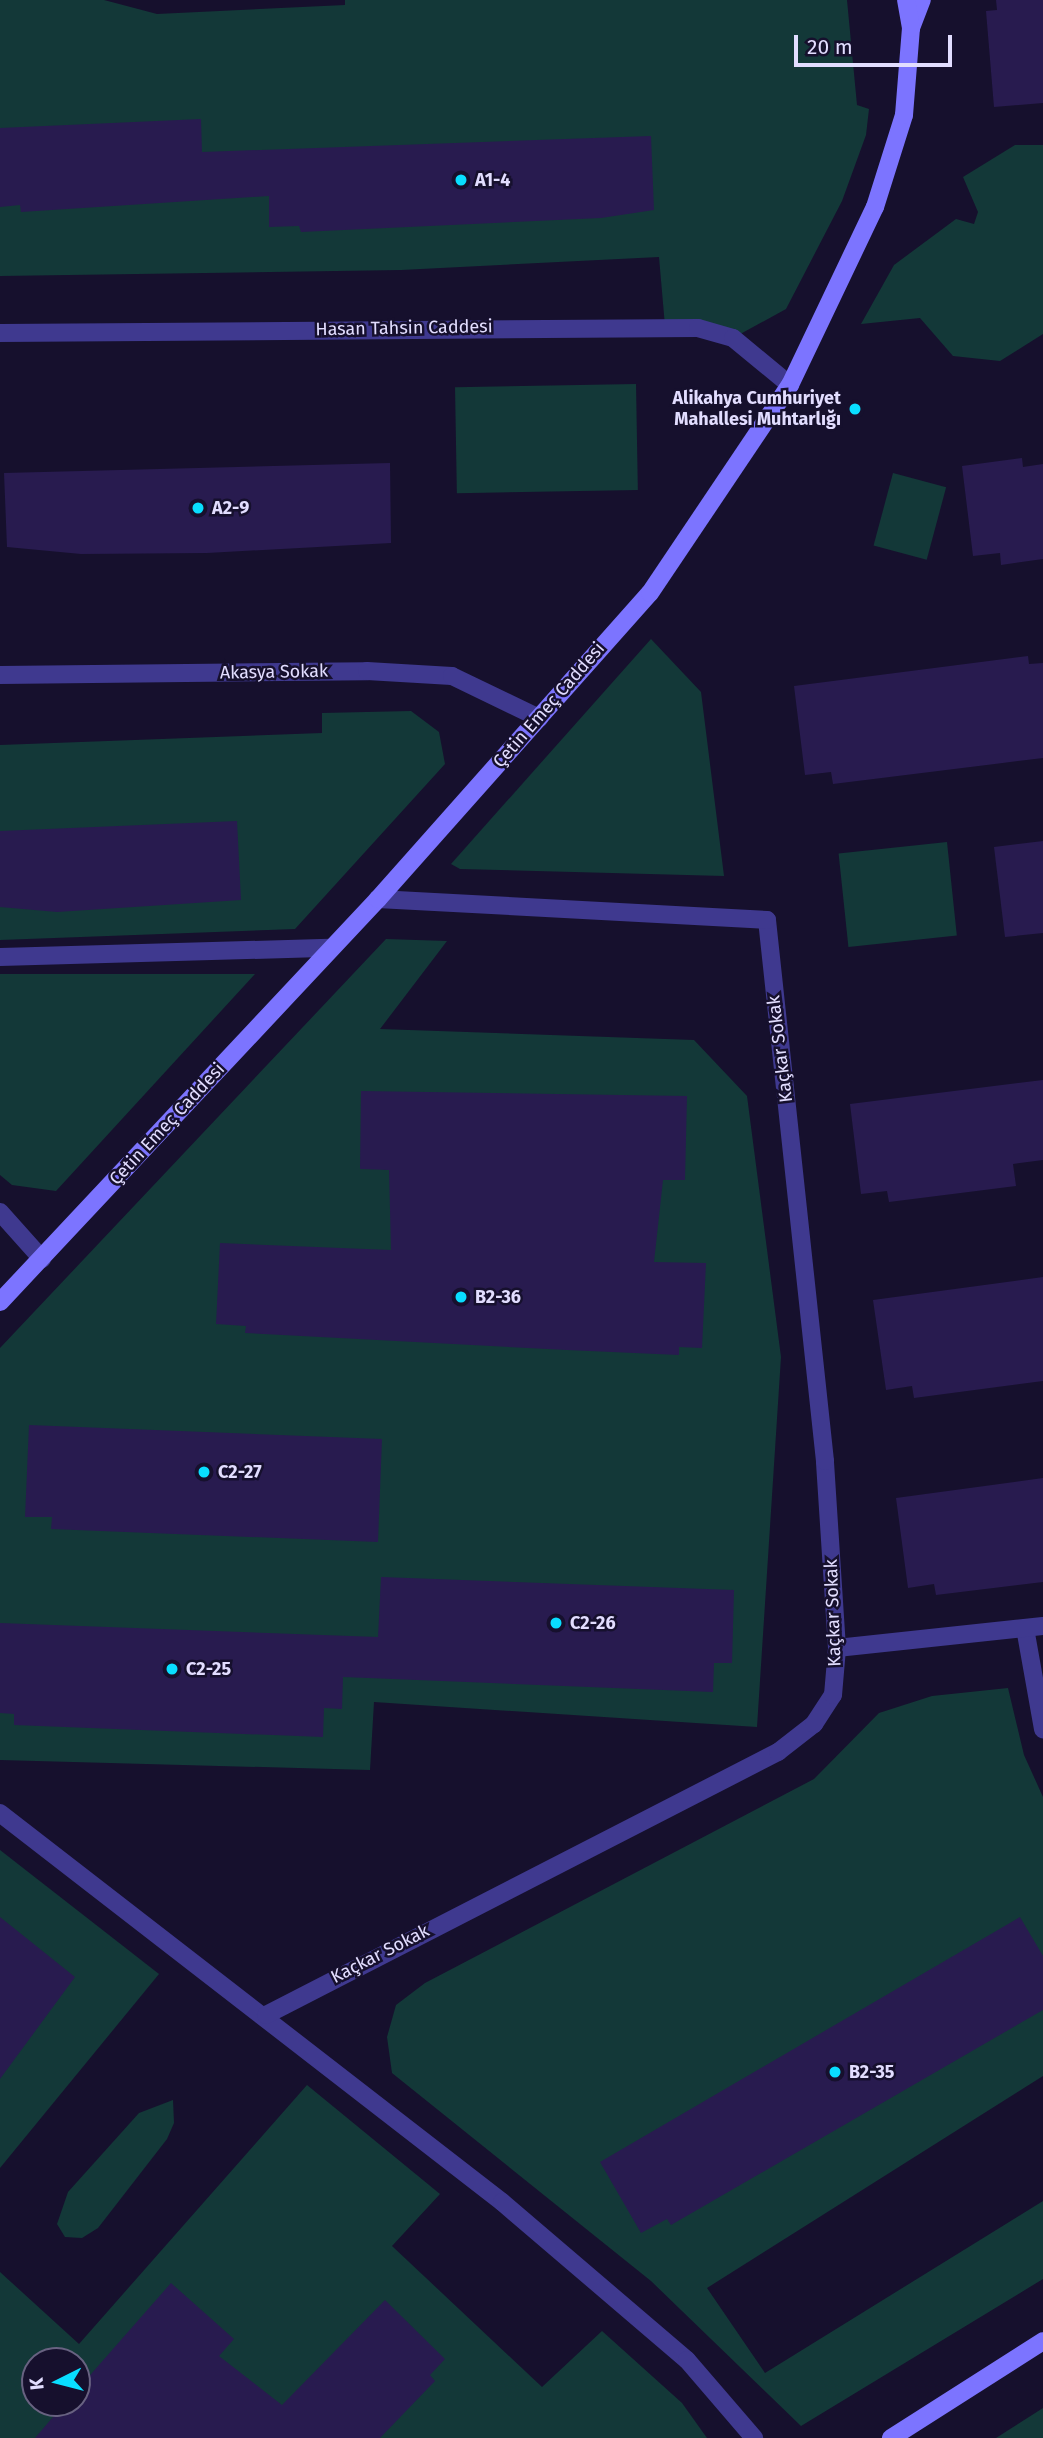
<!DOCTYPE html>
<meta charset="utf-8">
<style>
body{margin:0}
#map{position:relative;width:1043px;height:2438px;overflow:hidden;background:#16102d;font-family:"Fira Sans",sans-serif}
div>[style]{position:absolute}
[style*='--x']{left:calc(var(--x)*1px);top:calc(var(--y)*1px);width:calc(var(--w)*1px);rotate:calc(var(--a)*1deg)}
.green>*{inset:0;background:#133838;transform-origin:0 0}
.building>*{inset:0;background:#281b4f}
.lane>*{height:18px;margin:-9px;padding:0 9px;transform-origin:9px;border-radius:9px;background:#3f398f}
.street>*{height:18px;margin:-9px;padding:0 9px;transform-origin:9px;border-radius:9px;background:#3f398f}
.secondary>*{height:18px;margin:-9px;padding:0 9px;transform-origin:9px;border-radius:9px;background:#7c74ff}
.dots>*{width:19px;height:19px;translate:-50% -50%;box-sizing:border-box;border:4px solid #16102d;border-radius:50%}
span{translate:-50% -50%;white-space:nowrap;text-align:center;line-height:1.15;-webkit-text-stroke:5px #16102d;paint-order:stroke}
.poi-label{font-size:18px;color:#e2ddff;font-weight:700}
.left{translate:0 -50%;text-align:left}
.right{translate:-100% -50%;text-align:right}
.street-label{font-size:18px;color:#e2ddff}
.north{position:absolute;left:21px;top:2347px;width:70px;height:70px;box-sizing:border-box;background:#16102d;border:2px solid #686281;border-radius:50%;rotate:264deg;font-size:19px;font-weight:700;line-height:28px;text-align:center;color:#e2ddff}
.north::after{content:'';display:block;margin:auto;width:24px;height:32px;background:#09deff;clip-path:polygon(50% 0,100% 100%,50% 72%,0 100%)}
.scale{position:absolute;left:794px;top:35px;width:158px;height:32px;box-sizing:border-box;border:4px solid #e2ddff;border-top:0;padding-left:9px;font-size:21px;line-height:24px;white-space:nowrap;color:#e2ddff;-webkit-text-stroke:5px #16102d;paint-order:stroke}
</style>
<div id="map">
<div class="green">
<i style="clip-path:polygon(0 0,104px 0,157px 14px,345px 5px,345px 0,847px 0,857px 105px,869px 109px,866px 135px,842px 201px,786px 309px,733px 338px,665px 326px,659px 257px,401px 270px,0 276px)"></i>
<i style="clip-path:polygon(1015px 145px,1043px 145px,1043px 334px,1000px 361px,953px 356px,920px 318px,861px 324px,894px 265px,956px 219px,974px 224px,978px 212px,963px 177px)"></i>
<i style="left:636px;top:384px;width:106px;height:181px;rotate:89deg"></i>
<i style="left:893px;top:473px;width:55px;height:75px;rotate:15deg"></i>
<i style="clip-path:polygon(651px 639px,701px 692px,724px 876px,460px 869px,451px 864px)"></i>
<i style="clip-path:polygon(411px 711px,439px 732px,445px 764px,295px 929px,0 940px,0 745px,322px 733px,322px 713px)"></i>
<i style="left:947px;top:842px;width:94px;height:109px;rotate:84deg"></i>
<i style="clip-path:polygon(386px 939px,447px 941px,380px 1029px,694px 1040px,747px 1096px,781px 1357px,757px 1727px,374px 1702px,370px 1770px,0 1760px,0 1348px)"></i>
<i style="clip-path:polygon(0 974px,255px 974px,56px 1191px,12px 1185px,0 1175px)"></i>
<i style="clip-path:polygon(1008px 1688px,1024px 1755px,1043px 1797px,1043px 2076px,707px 2288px,765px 2373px,1043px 2201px,1043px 2279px,801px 2426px,651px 2281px,392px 2073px,387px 2037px,396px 2005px,425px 1983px,814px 1779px,879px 1713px,932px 1696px)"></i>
<i style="clip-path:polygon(0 1850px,159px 1974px,0 2168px)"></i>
<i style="clip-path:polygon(evenodd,307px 2085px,440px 2194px,392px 2246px,542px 2387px,602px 2331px,682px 2403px,707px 2438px,0 2438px,0 2272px,79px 2344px,307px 2085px,35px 2361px,77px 2361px,77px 2403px,35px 2403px,35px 2361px)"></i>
<i style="clip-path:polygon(173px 2100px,174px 2123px,167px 2139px,98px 2228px,82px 2238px,65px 2237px,57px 2224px,68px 2192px,139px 2113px)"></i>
<i style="clip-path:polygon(1043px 2408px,1043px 2438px,996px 2438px)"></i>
</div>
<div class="building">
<i style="clip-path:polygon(996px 0,1043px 0,1043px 103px,994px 107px,986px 11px,997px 10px)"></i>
<i style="clip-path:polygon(201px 119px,202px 152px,651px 136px,654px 210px,601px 218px,301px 232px,299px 226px,269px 227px,269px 196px,21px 212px,20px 205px,0 207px,0 128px)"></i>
<i style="clip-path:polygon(1022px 458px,1023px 467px,1043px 464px,1043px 559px,1001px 565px,1000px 553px,973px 556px,962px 466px)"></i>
<i style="clip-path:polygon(390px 463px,391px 543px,207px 553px,81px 554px,7px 547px,4px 473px)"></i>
<i style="clip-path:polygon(1028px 656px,1029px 664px,1043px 663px,1043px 758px,833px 784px,831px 772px,805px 775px,794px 686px)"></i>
<i style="clip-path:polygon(237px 821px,241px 900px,57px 912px,0 907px,0 831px)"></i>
<i style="clip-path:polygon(1043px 841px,1043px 933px,1005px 937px,994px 847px)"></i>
<i style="clip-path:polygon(1043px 1080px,1043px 1160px,1013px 1164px,1016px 1186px,889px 1202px,887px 1191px,861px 1194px,850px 1104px)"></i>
<i style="clip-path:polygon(361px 1091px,687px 1096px,685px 1180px,663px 1180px,654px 1262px,706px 1263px,702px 1348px,679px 1347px,679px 1355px,567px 1350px,245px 1333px,246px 1326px,216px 1324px,220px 1243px,391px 1250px,389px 1170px,360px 1169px)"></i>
<i style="clip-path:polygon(1043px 1277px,1043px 1381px,914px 1398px,912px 1386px,886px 1390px,873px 1300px)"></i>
<i style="clip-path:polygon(29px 1425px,382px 1439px,378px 1542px,51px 1529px,52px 1517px,25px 1517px)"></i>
<i style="clip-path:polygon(1043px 1478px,1043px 1582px,936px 1595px,934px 1584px,908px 1588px,896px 1498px)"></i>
<i style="clip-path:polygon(381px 1577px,734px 1590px,732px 1663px,714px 1663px,713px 1692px,343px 1677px,342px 1709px,324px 1708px,323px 1737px,14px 1725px,14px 1714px,0 1713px,0 1623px,378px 1637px)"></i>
<i style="clip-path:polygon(0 1917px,75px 1977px,0 2079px)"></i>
<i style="clip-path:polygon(1020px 1917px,1043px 1956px,1043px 2010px,671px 2225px,667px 2219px,641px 2233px,600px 2162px)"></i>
<i style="clip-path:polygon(171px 2283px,234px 2339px,219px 2356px,282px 2405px,385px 2300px,445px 2359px,430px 2375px,435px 2381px,380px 2438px,35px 2438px,65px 2403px,77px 2403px,77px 2390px)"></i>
</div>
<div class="lane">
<i style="--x:0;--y:957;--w:330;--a:-1.6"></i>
<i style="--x:1025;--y:1628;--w:103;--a:79.9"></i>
</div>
<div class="street">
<i style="--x:0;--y:333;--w:698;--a:-0.41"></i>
<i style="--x:698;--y:328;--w:36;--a:16"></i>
<i style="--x:733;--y:338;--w:74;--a:39.5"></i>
<i style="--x:0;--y:675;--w:367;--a:-0.6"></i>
<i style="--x:367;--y:671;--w:85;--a:3.4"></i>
<i style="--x:452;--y:676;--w:97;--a:25.8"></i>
<i style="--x:0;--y:1212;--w:63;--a:48.2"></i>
<i style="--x:837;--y:1648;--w:207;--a:-6.1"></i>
<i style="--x:0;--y:1813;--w:635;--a:37.77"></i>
<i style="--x:502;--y:2202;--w:243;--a:40.5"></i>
<i style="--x:687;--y:2360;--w:103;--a:49.3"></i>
<i style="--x:266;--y:2015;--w:576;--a:-27.19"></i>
<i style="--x:778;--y:1752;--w:46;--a:-37.9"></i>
<i style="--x:814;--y:1724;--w:35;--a:-57"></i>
<i style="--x:833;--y:1695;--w:47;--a:-85.1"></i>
<i style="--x:837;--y:1648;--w:187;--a:-93.7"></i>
<i style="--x:825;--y:1461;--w:544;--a:-96.12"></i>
<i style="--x:767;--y:920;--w:390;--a:-176.9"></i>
</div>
<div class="secondary">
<i style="--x:911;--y:28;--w:30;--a:-69"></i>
<i style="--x:0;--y:1302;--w:553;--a:-46.83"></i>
<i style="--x:378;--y:899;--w:409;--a:-48.4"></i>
<i style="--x:650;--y:593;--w:251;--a:-56.1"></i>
<i style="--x:790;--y:385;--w:197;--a:-64.5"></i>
<i style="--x:875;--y:207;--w:96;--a:-72.5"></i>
<i style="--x:904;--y:115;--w:87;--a:-85.4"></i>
<i style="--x:911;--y:28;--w:28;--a:-100"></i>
<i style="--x:891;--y:2438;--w:180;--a:-32.5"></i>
</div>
<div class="dots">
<i style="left:461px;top:180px;background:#09deff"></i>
<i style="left:855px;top:409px;background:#09deff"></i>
<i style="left:198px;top:508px;background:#09deff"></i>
<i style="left:461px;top:1297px;background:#09deff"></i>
<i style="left:204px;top:1472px;background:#09deff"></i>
<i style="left:556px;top:1623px;background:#09deff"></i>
<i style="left:172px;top:1669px;background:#09deff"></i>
<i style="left:835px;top:2072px;background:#09deff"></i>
</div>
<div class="poi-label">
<span class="left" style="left:475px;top:180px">A1-4</span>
<span class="right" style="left:841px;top:409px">Alikahya Cumhuriyet<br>Mahallesi Muhtarlığı</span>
<span class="left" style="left:212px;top:508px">A2-9</span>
<span class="left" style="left:475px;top:1297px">B2-36</span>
<span class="left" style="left:218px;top:1472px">C2-27</span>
<span class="left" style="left:570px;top:1623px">C2-26</span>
<span class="left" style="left:186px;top:1669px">C2-25</span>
<span class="left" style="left:849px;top:2072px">B2-35</span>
</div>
<div class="street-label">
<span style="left:404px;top:328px;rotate:-1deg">Hasan Tahsin Caddesi</span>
<span style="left:274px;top:672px;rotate:-1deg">Akasya Sokak</span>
<span style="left:549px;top:705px;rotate:-49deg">Çetin Emeç Caddesi</span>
<span style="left:780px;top:1049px;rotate:-97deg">Kaçkar Sokak</span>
<span style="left:167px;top:1124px;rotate:-47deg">Çetin Emeç Caddesi</span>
<span style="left:833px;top:1613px;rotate:-92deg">Kaçkar Sokak</span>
<span style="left:380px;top:1954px;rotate:-27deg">Kaçkar Sokak</span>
</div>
<div class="north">K</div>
<div class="scale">20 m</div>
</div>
